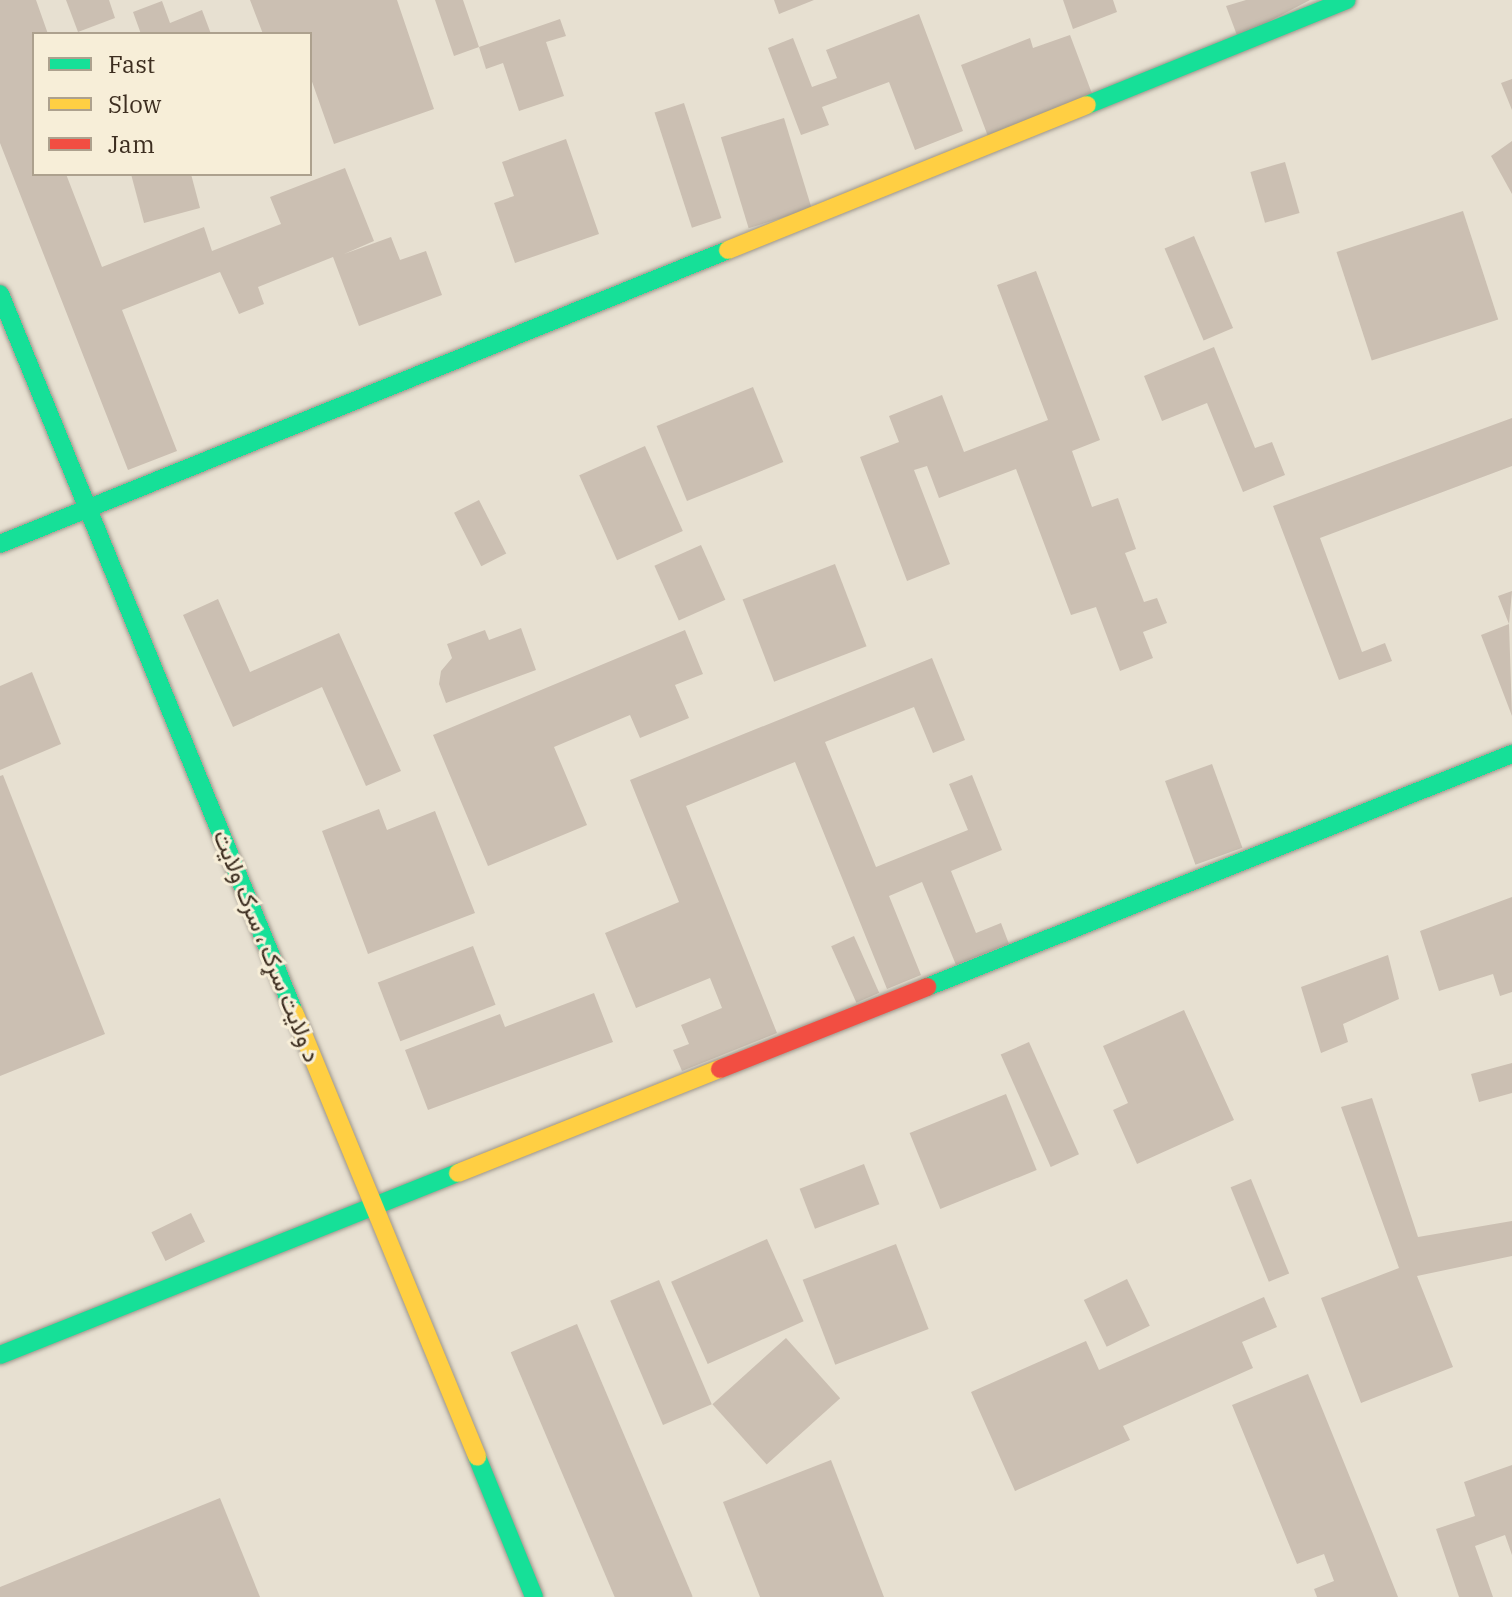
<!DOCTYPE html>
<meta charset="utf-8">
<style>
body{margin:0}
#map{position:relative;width:1512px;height:1597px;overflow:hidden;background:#e7e0d1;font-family:"IBM Plex Serif",Vazirmatn,serif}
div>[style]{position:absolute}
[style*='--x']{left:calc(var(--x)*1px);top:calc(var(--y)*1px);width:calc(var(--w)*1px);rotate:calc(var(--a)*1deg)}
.building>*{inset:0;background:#cbbfb2;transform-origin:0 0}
.roads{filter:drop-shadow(0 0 2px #9c958a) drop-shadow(0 0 2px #9c958a)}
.fast>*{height:18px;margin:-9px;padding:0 9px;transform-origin:9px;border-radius:9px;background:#16e098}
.slow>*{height:18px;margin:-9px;padding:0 9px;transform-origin:9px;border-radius:9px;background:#ffcf43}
.jam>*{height:18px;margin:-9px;padding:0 9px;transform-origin:9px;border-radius:9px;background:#f24e42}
span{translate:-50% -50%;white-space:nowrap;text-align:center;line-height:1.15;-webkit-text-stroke:6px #f7eed8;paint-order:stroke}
.street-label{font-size:24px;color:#3d2e20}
.legend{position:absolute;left:32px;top:32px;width:280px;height:144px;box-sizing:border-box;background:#f7eed8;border:2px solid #ada18e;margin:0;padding:10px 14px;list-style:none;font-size:24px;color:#3d2e20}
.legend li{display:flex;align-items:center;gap:16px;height:40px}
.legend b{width:40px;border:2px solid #ada18e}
</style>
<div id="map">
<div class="building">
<i style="clip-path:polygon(0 0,36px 0,48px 34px,34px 34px,34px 174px,66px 174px,102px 267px,204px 227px,212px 251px,281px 224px,270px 197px,345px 168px,374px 241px,344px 254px,391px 237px,400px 260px,426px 251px,442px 295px,359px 326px,333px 257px,258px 287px,264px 304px,239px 314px,220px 272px,122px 310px,177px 451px,128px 470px,0 143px)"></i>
<i style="clip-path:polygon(66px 0,109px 0,115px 18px,78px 32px)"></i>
<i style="clip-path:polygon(250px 0,397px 0,434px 109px,334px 144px,310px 76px,310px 34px,263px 34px)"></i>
<i style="clip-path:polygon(435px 0,463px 0,479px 47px,560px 19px,566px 36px,546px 42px,564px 96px,519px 111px,503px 63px,486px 69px,479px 47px,454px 56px)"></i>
<i style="clip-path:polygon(774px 0,814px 0,779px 14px)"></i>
<i style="clip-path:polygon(1063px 0,1113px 0,1117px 12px,1073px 29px)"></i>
<i style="clip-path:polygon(1246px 0,1310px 0,1238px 38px,1226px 6px)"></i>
<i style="clip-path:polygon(162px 1px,170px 23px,202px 10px,211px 34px,141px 34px,133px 12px)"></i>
<i style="clip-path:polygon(919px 14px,963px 131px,915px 150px,889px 82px,822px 107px,829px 125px,801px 135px,768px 48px,793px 38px,812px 87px,837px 78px,826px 50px)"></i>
<i style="clip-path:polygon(1070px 35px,1094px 99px,989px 139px,961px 65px,1030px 38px,1033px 48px)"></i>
<i style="clip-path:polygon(1512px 79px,1512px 110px,1501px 83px)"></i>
<i style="left:684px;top:103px;width:121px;height:31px;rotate:72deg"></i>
<i style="left:784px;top:118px;width:95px;height:66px;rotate:73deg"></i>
<i style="clip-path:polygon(566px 139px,599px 234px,515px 263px,494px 203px,514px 196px,502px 162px)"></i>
<i style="clip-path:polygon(1512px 141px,1512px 194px,1491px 156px)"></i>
<i style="left:1285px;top:162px;width:53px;height:36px;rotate:74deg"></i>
<i style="clip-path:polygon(131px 174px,191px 174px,200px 208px,144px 223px)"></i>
<i style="left:1463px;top:211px;width:114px;height:133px;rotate:72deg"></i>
<i style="left:1194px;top:236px;width:100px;height:32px;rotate:67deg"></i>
<i style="clip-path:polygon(1036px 271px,1100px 440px,1072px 451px,1092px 507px,1118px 498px,1136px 549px,1125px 553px,1144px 602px,1157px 598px,1167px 623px,1143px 632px,1153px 658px,1120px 671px,1096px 607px,1071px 615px,1016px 469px,939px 498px,927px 466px,914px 470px,950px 564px,907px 581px,860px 457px,899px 442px,889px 416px,942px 395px,964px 452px,1048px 420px,997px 285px)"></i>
<i style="clip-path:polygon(1214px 347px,1255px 448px,1272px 442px,1285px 475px,1243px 492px,1207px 403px,1162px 421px,1144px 376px)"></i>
<i style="left:753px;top:387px;width:81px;height:104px;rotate:68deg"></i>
<i style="clip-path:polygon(1512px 418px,1512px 466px,1320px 538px,1362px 652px,1385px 643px,1392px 661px,1339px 680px,1273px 506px)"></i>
<i style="left:645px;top:446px;width:93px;height:72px;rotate:66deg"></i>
<i style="left:479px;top:500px;width:60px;height:28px;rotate:63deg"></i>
<i style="left:701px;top:545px;width:60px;height:51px;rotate:66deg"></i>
<i style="left:835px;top:564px;width:88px;height:99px;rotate:69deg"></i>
<i style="clip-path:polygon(1512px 591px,1509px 624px,1512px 716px,1481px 635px,1509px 624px,1498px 596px)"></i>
<i style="clip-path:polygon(218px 599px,250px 672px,339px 633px,401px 771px,366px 786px,322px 687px,233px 727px,183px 615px)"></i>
<i style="clip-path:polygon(521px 628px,536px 670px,446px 703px,439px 684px,441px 671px,452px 658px,447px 644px,485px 630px,489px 640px)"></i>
<i style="clip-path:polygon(685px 630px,703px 674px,675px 685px,689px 718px,640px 738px,630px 715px,554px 747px,587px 825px,488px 866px,433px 735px)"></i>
<i style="clip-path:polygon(932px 658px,965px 740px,933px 753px,914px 707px,825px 742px,876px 867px,968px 830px,949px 784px,972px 775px,1002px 850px,951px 871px,976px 933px,1001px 923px,1009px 944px,956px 965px,922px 882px,889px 896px,921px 975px,887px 989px,795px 762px,686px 806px,777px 1033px,682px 1071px,673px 1050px,689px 1044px,681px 1025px,722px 1008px,710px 978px,636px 1008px,605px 933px,679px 902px,630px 780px)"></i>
<i style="clip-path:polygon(32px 672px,61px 744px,0 770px,0 686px)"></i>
<i style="left:1212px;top:764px;width:89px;height:50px;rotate:70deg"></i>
<i style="clip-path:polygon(3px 775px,105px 1034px,0 1076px,0 776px)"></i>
<i style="clip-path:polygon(379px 809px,387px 830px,435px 811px,475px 913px,368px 954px,322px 831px)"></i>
<i style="clip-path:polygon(1512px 897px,1512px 992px,1500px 996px,1493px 974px,1439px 991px,1420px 931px)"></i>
<i style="left:854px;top:936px;width:62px;height:25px;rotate:66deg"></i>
<i style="left:473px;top:946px;width:63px;height:102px;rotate:69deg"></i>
<i style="clip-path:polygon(1388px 955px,1399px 999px,1343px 1024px,1348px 1042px,1321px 1053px,1301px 987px)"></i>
<i style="clip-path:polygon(594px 993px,613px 1042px,428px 1110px,405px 1050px,500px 1014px,505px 1027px)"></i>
<i style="clip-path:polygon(1184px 1010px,1234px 1120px,1137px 1164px,1113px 1110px,1128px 1103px,1103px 1046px)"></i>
<i style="left:1029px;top:1042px;width:123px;height:31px;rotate:66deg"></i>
<i style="clip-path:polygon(1512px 1063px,1512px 1093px,1479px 1102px,1471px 1074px)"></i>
<i style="left:1006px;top:1094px;width:82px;height:104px;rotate:68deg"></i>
<i style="clip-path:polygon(1372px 1098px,1418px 1237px,1512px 1221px,1512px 1256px,1417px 1276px,1453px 1367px,1361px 1403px,1321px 1298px,1399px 1268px,1341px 1107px)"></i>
<i style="left:864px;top:1164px;width:43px;height:69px;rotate:69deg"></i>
<i style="left:1251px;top:1179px;width:102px;height:22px;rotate:68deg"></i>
<i style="left:191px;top:1213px;width:32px;height:44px;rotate:64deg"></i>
<i style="left:767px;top:1239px;width:90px;height:105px;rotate:66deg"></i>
<i style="left:896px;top:1244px;width:91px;height:100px;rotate:69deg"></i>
<i style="left:1127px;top:1279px;width:52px;height:48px;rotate:64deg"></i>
<i style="left:659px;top:1280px;width:135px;height:53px;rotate:67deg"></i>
<i style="clip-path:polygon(1264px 1297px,1277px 1327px,1242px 1342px,1253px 1368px,1123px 1426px,1130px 1440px,1015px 1491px,971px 1392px,1086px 1341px,1099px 1370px)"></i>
<i style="left:577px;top:1324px;width:296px;height:72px;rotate:67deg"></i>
<i style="left:786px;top:1338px;width:81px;height:99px;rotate:48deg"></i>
<i style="clip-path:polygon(1308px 1374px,1373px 1534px,1398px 1597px,1317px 1597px,1314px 1589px,1334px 1581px,1324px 1554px,1297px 1564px,1232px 1405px)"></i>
<i style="clip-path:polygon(831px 1460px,884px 1597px,760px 1597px,723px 1502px)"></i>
<i style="clip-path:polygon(1512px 1465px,1512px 1555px,1505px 1535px,1475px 1546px,1493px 1597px,1459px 1597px,1436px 1529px,1475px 1516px,1464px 1482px)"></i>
<i style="clip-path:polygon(220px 1498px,260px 1597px,0 1597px,0 1587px)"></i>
</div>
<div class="roads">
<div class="fast">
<i style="--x:1087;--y:105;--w:280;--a:-22"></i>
<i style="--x:0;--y:294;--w:776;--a:67.73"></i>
<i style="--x:0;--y:544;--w:785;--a:-21.99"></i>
<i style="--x:927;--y:987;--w:630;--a:-21.72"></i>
<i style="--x:0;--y:1355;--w:493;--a:-21.7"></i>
<i style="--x:477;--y:1457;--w:151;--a:67.8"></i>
</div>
<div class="slow">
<i style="--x:728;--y:250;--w:387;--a:-22"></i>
<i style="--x:294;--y:1012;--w:481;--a:67.6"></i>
<i style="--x:458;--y:1173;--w:282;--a:-21.7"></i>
</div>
<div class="jam">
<i style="--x:720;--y:1069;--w:223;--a:-21.6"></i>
</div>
</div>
<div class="street-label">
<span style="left:267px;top:946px;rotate:68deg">د ولایت سړک ، سرک ولایت</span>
</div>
<ul class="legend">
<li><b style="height:10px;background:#16e098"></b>Fast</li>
<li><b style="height:10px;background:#ffcf43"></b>Slow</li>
<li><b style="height:10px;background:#f24e42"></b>Jam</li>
</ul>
</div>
